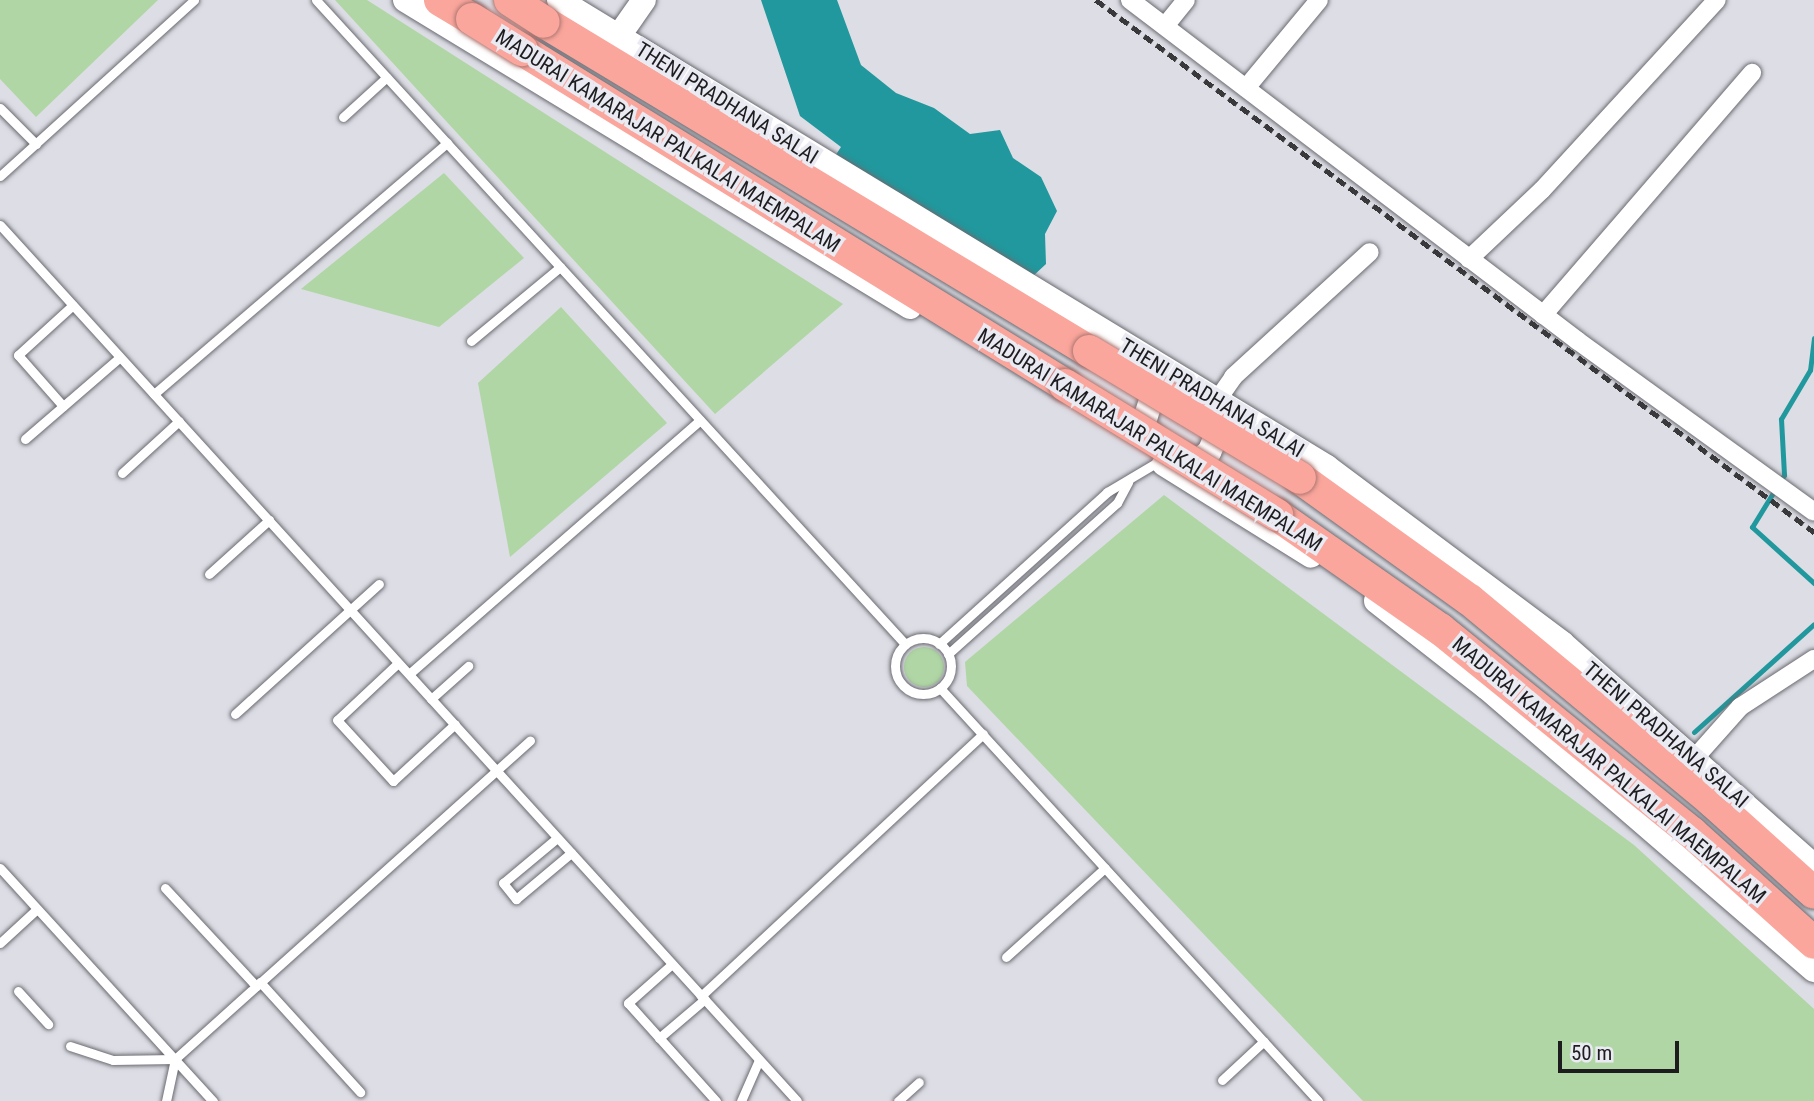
<!DOCTYPE html>
<style>
body{margin:0}
#map{position:relative;width:1814px;height:1101px;overflow:hidden;background:#dddde5;font-family:"Roboto Condensed",sans-serif}
div>[style]{position:absolute}
[style*='--x']{left:calc(var(--x)*1px);top:calc(var(--y)*1px);width:calc(var(--w)*1px);rotate:calc(var(--a)*1deg)}
.green>*{inset:0;background:#b0d6a5}
.round{border-radius:50%}
.water>*{inset:0;background:#21989d}
.stream>*{height:5px;margin:-2.5px;padding:0 2.5px;transform-origin:2.5px;border-radius:2.5px;background:#21989d}
.roads{filter:drop-shadow(0 0 2px #6a6a71) drop-shadow(0 0 2px #6a6a71)}
.lane>*{height:9px;margin:-4.5px;padding:0 4.5px;transform-origin:4.5px;border-radius:4.5px;background:#fff}
.lane>.ring{margin:-4.5px;padding:0;box-sizing:content-box;background:none;border:9px solid #fff;border-radius:50%}
.street>*{height:18px;margin:-9px;padding:0 9px;transform-origin:9px;border-radius:9px;background:#fff}
.secondary>*{height:24px;margin:-12px;padding:0 12px;transform-origin:12px;border-radius:12px;background:#fff}
.highway>*{height:32px;margin:-16px;padding:0 16px;transform-origin:16px;border-radius:16px;background:#faa69c}
.rail>*{height:5px;margin-top:-2.5px;transform-origin:0;background:repeating-linear-gradient(90deg,#39393c 0 10px,transparent 0 15px)}
.bridges{filter:drop-shadow(0 0 2px #ad7671) drop-shadow(0 0 2px #ad7671)}
.highway-bridge>*{height:32px;margin:-16px;padding:0 16px;transform-origin:16px;border-radius:16px;background:#faa69c}
span{translate:-50% -50%;white-space:nowrap;text-align:center;line-height:1.15;-webkit-text-stroke:7px #eaeaf3;paint-order:stroke}
.street-label{font-size:21px;color:#1d1d20}
.scale{position:absolute;left:1558px;top:1041px;width:121px;height:32px;box-sizing:border-box;border:4px solid #1d1d20;border-top:0;padding-left:9px;font-size:21px;line-height:24px;white-space:nowrap;color:#1d1d20;-webkit-text-stroke:5px #eaeaf3;paint-order:stroke}
</style>
<div id="map">
<div class="green">
<i style="clip-path:polygon(0 0,158px 0,36px 117px,0 79px)"></i>
<i style="clip-path:polygon(335px 0,367px 0,843px 304px,715px 414px)"></i>
<i style="clip-path:polygon(444px 173px,524px 258px,439px 327px,301px 289px)"></i>
<i style="clip-path:polygon(561px 307px,667px 423px,510px 557px,478px 383px)"></i>
<i style="clip-path:polygon(1164px 495px,1634px 845px,1814px 1009px,1814px 1101px,1363px 1101px,967px 686px,965px 662px)"></i>
<i class="round" style="left:904px;top:647px;width:40px;height:40px"></i>
</div>
<div class="water">
<i style="clip-path:polygon(761px 0,837px 0,861px 65px,896px 93px,934px 108px,970px 134px,1000px 130px,1013px 158px,1041px 177px,1057px 211px,1045px 234px,1046px 264px,1032px 277px,835px 156px,841px 147px,800px 116px)"></i>
</div>
<div class="stream">
<i style="--x:1814;--y:338;--w:32;--a:97"></i>
<i style="--x:1810;--y:370;--w:57;--a:120.6"></i>
<i style="--x:1781;--y:419;--w:56;--a:86.9"></i>
<i style="--x:1784;--y:475;--w:61;--a:121.6"></i>
<i style="--x:1752;--y:527;--w:84;--a:42.1"></i>
<i style="--x:1694;--y:732;--w:161;--a:-42"></i>
</div>
<div class="roads">
<div class="lane">
<i style="--x:316;--y:0;--w:873;--a:47.55"></i>
<i style="--x:0;--y:108;--w:51;--a:45"></i>
<i style="--x:343;--y:117;--w:59;--a:-42.3"></i>
<i style="--x:0;--y:176;--w:262;--a:-42.2"></i>
<i style="--x:0;--y:225;--w:1184;--a:47.7"></i>
<i style="--x:471;--y:341;--w:116;--a:-39.7"></i>
<i style="--x:154;--y:394;--w:386;--a:-40.6"></i>
<i style="--x:63;--y:406;--w:68;--a:-131.4"></i>
<i style="--x:18;--y:355;--w:74;--a:-42.3"></i>
<i style="--x:25;--y:439;--w:125;--a:-40.8"></i>
<i style="--x:122;--y:473;--w:77;--a:-42.4"></i>
<i style="--x:209;--y:574;--w:81;--a:-42"></i>
<i class="ring" style="left:895px;top:638px;width:47px;height:47px"></i>
<i style="--x:939;--y:644;--w:227;--a:-42.1"></i>
<i style="--x:1107;--y:492;--w:63;--a:-30.7"></i>
<i style="--x:948;--y:654;--w:227;--a:-41.8"></i>
<i style="--x:1117;--y:503;--w:24;--a:-62"></i>
<i style="--x:398;--y:663;--w:83;--a:136.9"></i>
<i style="--x:337;--y:720;--w:83;--a:47.4"></i>
<i style="--x:393;--y:781;--w:84;--a:-42.6"></i>
<i style="--x:409;--y:674;--w:386;--a:-41.1"></i>
<i style="--x:940;--y:688;--w:560;--a:47.53"></i>
<i style="--x:431;--y:699;--w:50;--a:-41.7"></i>
<i style="--x:235;--y:714;--w:194;--a:-42.1"></i>
<i style="--x:557;--y:838;--w:70;--a:140.2"></i>
<i style="--x:503;--y:883;--w:21;--a:51"></i>
<i style="--x:516;--y:899;--w:72;--a:-39.9"></i>
<i style="--x:0;--y:868;--w:316;--a:47.6"></i>
<i style="--x:165;--y:888;--w:134;--a:47.1"></i>
<i style="--x:0;--y:943;--w:50;--a:-42.6"></i>
<i style="--x:1006;--y:957;--w:133;--a:-42"></i>
<i style="--x:672;--y:964;--w:59;--a:138.4"></i>
<i style="--x:628;--y:1003;--w:132;--a:48.1"></i>
<i style="--x:260;--y:982;--w:149;--a:47.7"></i>
<i style="--x:18;--y:991;--w:45;--a:47.7"></i>
<i style="--x:701;--y:996;--w:385;--a:-42.9"></i>
<i style="--x:659;--y:1038;--w:60;--a:-40.3"></i>
<i style="--x:70;--y:1046;--w:45;--a:18"></i>
<i style="--x:113;--y:1060;--w:62;--a:-0.9"></i>
<i style="--x:1222;--y:1080;--w:57;--a:-42.9"></i>
<i style="--x:166;--y:1101;--w:43;--a:-77.9"></i>
<i style="--x:175;--y:1059;--w:477;--a:-41.9"></i>
<i style="--x:741;--y:1101;--w:45;--a:-66.3"></i>
<i style="--x:898;--y:1101;--w:28;--a:-42"></i>
</div>
<div class="street">
<i style="--x:1130;--y:0;--w:563;--a:37.28"></i>
<i style="--x:1578;--y:341;--w:291;--a:35.9"></i>
<i style="--x:1165;--y:26;--w:33;--a:-51"></i>
<i style="--x:1246;--y:88;--w:114;--a:-50.3"></i>
<i style="--x:1469;--y:259;--w:100;--a:-43.4"></i>
<i style="--x:1542;--y:190;--w:258;--a:-47.4"></i>
<i style="--x:1543;--y:315;--w:320;--a:-49.2"></i>
<i style="--x:1211;--y:409;--w:39;--a:-55"></i>
<i style="--x:1233;--y:377;--w:185;--a:-42.4"></i>
<i style="--x:1693;--y:760;--w:71;--a:-48.4"></i>
<i style="--x:1740;--y:707;--w:88;--a:-33"></i>
</div>
<div class="secondary">
<i style="--x:405;--y:0;--w:591;--a:31.3"></i>
<i style="--x:559;--y:0;--w:899;--a:31.3"></i>
<i style="--x:1327;--y:467;--w:294;--a:36.8"></i>
<i style="--x:1562;--y:643;--w:337;--a:41.5"></i>
<i style="--x:618;--y:37;--w:45;--a:-54.9"></i>
<i style="--x:1178;--y:392;--w:43;--a:32.6"></i>
<i style="--x:1214;--y:415;--w:16;--a:72"></i>
<i style="--x:1219;--y:430;--w:24;--a:114"></i>
<i style="--x:1209;--y:452;--w:13;--a:141"></i>
<i style="--x:1199;--y:460;--w:35;--a:-165"></i>
<i style="--x:1165;--y:451;--w:34;--a:-130"></i>
<i style="--x:1143;--y:425;--w:25;--a:-72"></i>
<i style="--x:1151;--y:401;--w:12;--a:-42"></i>
<i style="--x:1160;--y:393;--w:18;--a:-3"></i>
<i style="--x:1164;--y:464;--w:173;--a:32"></i>
<i style="--x:1376;--y:601;--w:141;--a:38.1"></i>
<i style="--x:1487;--y:688;--w:432;--a:40.8"></i>
</div>
<div class="highway">
<i style="--x:440;--y:0;--w:37;--a:31"></i>
<i style="--x:544;--y:22;--w:637;--a:31.12"></i>
<i style="--x:522;--y:50;--w:638;--a:31.67"></i>
<i style="--x:1300;--y:478;--w:209;--a:35.7"></i>
<i style="--x:1470;--y:600;--w:315;--a:39.7"></i>
<i style="--x:1712;--y:801;--w:137;--a:42"></i>
<i style="--x:1277;--y:515;--w:199;--a:35"></i>
<i style="--x:1440;--y:629;--w:324;--a:39"></i>
<i style="--x:1692;--y:833;--w:164;--a:42"></i>
</div>
</div>
<div class="rail">
<i style="--x:1096;--y:0;--w:894;--a:36.54"></i>
</div>
<div class="bridges">
<div class="highway-bridge">
<i style="--x:510;--y:0;--w:40;--a:32.9"></i>
<i style="--x:472;--y:19;--w:59;--a:31.8"></i>
<i style="--x:1089;--y:351;--w:246;--a:31"></i>
<i style="--x:1065;--y:385;--w:249;--a:31.5"></i>
</div>
</div>
<div class="street-label">
<span style="left:727px;top:103px;rotate:32deg">THENI PRADHANA SALAI</span>
<span style="left:668px;top:141px;rotate:32deg">MADURAI KAMARAJAR PALKALAI MAEMPALAM</span>
<span style="left:1212px;top:398px;rotate:31deg">THENI PRADHANA SALAI</span>
<span style="left:1150px;top:440px;rotate:32deg">MADURAI KAMARAJAR PALKALAI MAEMPALAM</span>
<span style="left:1666px;top:735px;rotate:41deg">THENI PRADHANA SALAI</span>
<span style="left:1609px;top:770px;rotate:40deg">MADURAI KAMARAJAR PALKALAI MAEMPALAM</span>
</div>
<div class="scale">50 m</div>
</div>
